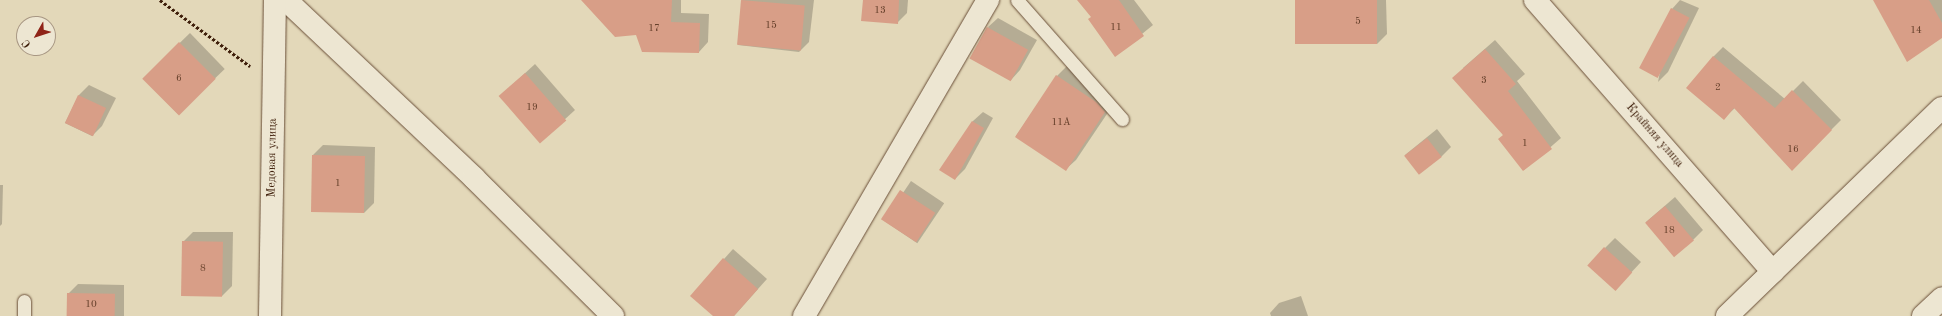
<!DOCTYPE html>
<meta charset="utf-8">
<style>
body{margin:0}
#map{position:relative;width:1942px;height:316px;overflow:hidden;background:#e3d8b9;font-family:"Old Standard TT",serif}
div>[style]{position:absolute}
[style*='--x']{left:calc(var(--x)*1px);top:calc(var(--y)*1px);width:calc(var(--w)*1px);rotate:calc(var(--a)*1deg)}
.shadow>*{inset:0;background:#0003;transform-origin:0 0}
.building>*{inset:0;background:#d89e87;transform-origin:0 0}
.path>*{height:2.5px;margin-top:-1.25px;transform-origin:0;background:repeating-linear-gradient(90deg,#40200c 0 3px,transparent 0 5px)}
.roads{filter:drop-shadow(0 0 1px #694e37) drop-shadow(0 0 1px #694e37)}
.lane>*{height:13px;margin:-6.5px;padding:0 6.5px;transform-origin:6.5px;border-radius:6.5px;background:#ede6d2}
.street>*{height:22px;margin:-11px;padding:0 11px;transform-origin:11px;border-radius:11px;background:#ede6d2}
.secondary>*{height:22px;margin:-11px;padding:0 11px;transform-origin:11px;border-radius:11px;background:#ede6d2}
span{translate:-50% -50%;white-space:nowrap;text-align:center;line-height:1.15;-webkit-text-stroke:4px #ede6d2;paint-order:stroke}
.number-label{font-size:10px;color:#66402b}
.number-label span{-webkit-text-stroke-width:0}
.street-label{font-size:12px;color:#40200c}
.north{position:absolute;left:16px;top:16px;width:40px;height:40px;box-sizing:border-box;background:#ede6d2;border:1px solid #a89783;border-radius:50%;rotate:231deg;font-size:11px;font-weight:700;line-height:16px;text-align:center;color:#40200c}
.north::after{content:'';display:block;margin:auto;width:14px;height:18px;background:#8f2418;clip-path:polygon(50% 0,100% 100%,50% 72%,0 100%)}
</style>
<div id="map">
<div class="shadow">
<i style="clip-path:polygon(583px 0,681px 0,681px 13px,709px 14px,708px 42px,699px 52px,636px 34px)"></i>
<i style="clip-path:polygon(742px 0,814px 0,809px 42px,799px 52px,738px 45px)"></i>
<i style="clip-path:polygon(864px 0,908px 0,907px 13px,897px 23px)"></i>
<i style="clip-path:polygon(1078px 0,1134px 0,1153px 25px,1115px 56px,1092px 16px)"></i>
<i style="clip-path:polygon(1296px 0,1386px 0,1387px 34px,1377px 44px)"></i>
<i style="clip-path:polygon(1680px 0,1699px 8px,1668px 72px,1658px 82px,1672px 9px)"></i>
<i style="clip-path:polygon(1874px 0,1942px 0,1942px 37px)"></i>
<i style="clip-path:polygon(998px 18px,1037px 40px,1020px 70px,1011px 80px,988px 27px)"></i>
<i style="left:190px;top:33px;width:50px;height:65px;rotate:46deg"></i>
<i style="clip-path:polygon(1495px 40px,1525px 74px,1517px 81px,1561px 138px,1524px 170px,1463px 68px)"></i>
<i style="clip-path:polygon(1723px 47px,1785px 99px,1803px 81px,1841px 120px,1792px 169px,1735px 108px,1724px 118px,1713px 57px)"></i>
<i style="clip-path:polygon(535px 64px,575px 110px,540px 142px,510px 87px)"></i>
<i style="clip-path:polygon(1067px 66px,1115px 102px,1076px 160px,1066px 169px,1016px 136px,1057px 76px)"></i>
<i style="clip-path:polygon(89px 85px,116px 98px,102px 126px,92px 136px,65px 123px,79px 95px)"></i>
<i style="clip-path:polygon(983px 112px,993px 118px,965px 169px,955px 179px,973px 121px)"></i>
<i style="clip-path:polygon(1437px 129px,1451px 147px,1441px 157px,1405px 155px)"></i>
<i style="clip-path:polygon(323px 145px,375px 147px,374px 203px,364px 213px,313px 155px)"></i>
<i style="left:911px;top:181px;width:40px;height:48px;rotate:34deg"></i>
<i style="clip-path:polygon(0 185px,3px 185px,2px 224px,0 226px)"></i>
<i style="clip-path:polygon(1675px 197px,1703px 230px,1693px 240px,1646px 222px)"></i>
<i style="clip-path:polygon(193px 232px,233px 232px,232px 286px,222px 296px,183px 242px)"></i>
<i style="clip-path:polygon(1615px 238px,1641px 262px,1615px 290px,1605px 248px)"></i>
<i style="clip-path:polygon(733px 249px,767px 279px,734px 316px,715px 316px,724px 259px)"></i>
<i style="clip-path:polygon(78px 284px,124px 285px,124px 316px,68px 316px,68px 294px)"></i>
<i style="clip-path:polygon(1301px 296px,1308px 316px,1271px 316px,1270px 313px,1279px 303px)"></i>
</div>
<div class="building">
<i style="clip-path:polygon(581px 0,672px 0,671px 22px,700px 23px,699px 53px,642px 52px,636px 35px,615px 37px)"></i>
<i style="left:741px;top:0;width:64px;height:45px;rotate:5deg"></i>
<i style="clip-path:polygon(863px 0,899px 0,898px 24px,861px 21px)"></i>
<i style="clip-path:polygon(1077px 0,1119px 0,1144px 36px,1115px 57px,1088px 19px,1091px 17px)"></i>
<i style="left:1295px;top:0;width:82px;height:44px"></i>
<i style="clip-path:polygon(1873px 0,1929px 0,1942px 23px,1942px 38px,1907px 62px)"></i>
<i style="left:1671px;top:8px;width:21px;height:68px;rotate:28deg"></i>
<i style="left:987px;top:27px;width:47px;height:36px;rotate:29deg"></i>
<i style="left:179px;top:42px;width:52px;height:52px;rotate:45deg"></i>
<i style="clip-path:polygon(1485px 49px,1516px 84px,1508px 91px,1552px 149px,1523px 171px,1498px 139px,1503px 135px,1452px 78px)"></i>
<i style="clip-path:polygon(1713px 56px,1775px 108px,1792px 90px,1832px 130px,1792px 171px,1734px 108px,1724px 120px,1686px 88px)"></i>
<i style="left:525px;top:73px;width:63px;height:35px;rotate:49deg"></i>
<i style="clip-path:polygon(1056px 75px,1096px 102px,1105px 112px,1066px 171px,1015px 137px)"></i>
<i style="left:78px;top:95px;width:31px;height:31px;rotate:25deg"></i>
<i style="clip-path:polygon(972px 121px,984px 128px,955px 180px,939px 170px)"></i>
<i style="left:1427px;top:138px;width:24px;height:29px;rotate:52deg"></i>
<i style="left:312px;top:155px;width:53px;height:57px;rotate:1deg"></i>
<i style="left:900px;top:190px;width:42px;height:35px;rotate:33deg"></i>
<i style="left:1665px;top:206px;width:45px;height:26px;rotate:50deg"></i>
<i style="left:182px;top:241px;width:41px;height:55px;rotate:1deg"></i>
<i style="left:1604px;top:247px;width:38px;height:25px;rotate:42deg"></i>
<i style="clip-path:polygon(723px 258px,758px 289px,734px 316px,713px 316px,690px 296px)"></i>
<i style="left:67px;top:293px;width:48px;height:23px;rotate:1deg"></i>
</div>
<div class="path">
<i style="--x:160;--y:0;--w:112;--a:36.3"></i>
</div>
<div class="roads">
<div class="lane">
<i style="--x:1017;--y:0;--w:159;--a:48.6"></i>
<i style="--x:24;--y:301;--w:15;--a:90"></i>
</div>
<div class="street">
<i style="--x:286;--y:0;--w:259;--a:43.4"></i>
<i style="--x:474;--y:178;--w:196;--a:44.8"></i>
<i style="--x:1535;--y:0;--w:361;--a:48.8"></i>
<i style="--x:270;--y:316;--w:316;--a:-89.1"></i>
<i style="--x:804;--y:316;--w:366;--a:-59.8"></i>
<i style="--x:1727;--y:316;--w:299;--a:-44.1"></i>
</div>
<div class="secondary">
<i style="--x:1923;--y:316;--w:26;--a:-43"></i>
</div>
</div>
<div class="number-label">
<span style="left:880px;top:11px">13</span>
<span style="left:1358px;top:22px">5</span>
<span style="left:771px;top:26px">15</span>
<span style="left:1116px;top:28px">11</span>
<span style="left:654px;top:29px">17</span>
<span style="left:1916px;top:31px">14</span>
<span style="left:179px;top:79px">6</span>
<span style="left:1484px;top:81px">3</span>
<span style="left:1718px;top:88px">2</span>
<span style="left:532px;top:108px">19</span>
<span style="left:1061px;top:123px">11А</span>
<span style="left:1525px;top:144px">1</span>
<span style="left:1793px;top:150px">16</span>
<span style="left:338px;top:184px">1</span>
<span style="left:1669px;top:231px">18</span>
<span style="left:203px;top:269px">8</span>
<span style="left:91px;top:305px">10</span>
</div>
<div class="street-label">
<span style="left:1654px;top:136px;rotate:49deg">Крайняя улица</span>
<span style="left:273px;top:158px;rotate:-89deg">Медовая улица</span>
</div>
<div class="north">С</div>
</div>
